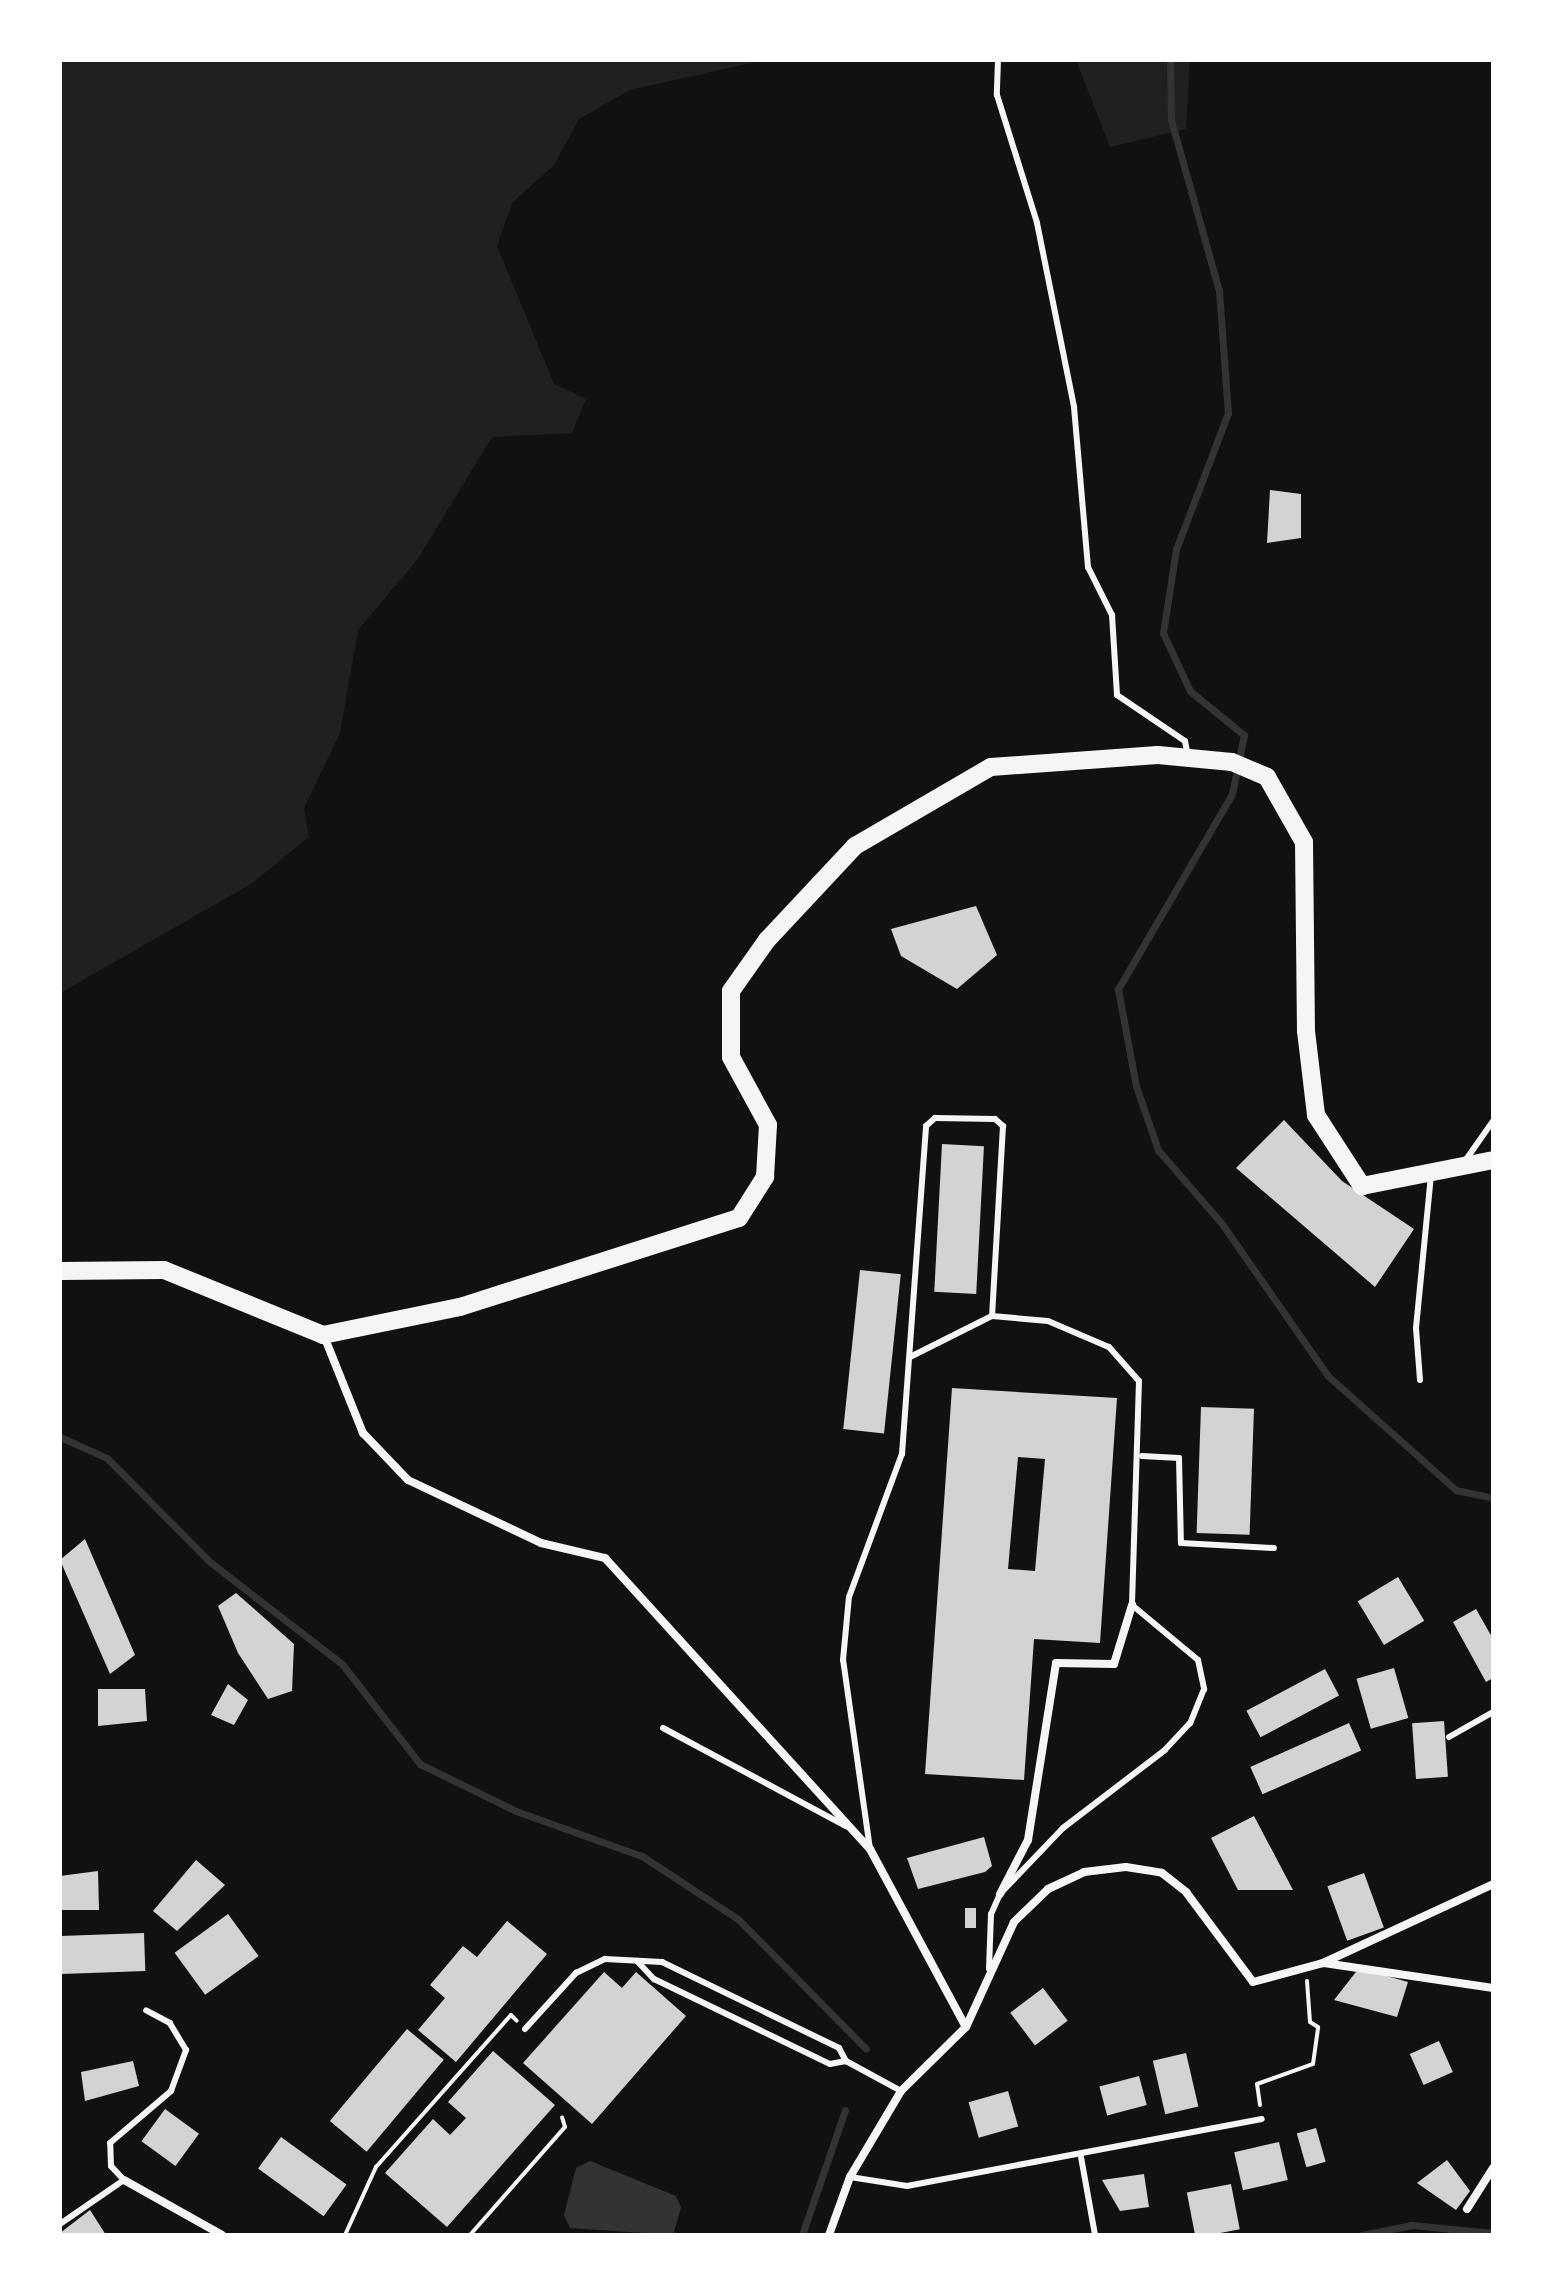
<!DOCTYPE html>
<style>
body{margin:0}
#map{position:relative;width:1553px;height:2295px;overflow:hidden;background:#111;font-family:Barlow,sans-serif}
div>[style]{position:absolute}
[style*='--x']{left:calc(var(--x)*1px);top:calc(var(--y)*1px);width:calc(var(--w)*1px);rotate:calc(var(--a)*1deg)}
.green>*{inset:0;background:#202020}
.water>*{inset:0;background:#333}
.stream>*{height:7px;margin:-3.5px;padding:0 3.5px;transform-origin:3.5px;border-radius:3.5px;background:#333}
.building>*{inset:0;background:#d3d3d3;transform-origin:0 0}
.path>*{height:4px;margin:-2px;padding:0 2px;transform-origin:2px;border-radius:2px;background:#f5f5f5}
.service>*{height:6px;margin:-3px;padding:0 3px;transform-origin:3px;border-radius:3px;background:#f5f5f5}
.minor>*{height:8px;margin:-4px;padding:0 4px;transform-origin:4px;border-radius:4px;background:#f5f5f5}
.primary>*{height:18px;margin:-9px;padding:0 9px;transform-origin:9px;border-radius:9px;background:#f5f5f5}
span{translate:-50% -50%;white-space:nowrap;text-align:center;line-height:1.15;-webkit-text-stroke:7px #fff;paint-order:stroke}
.frame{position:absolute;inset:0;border:62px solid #fff;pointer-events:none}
</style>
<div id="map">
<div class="green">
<i style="clip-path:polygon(60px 60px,765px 60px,630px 90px,579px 119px,554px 165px,512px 203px,497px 246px,554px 384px,586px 399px,572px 433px,492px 437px,417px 560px,358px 630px,340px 733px,304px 808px,309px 837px,251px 884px,60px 993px)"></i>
<i style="clip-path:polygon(1076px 60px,1190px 60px,1186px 129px,1110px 147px)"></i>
</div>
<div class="water">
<i style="clip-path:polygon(590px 2161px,676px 2196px,681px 2207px,673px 2235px,570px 2228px,564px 2215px,576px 2168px)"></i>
</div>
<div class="stream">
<i style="--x:1170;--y:60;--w:60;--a:89"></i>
<i style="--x:1171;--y:120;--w:178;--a:74.3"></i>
<i style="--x:1219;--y:291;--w:122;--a:85.8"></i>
<i style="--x:1228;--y:413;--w:146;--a:110.9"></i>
<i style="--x:1176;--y:549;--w:85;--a:98.8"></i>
<i style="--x:1163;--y:633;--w:64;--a:65"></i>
<i style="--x:1190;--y:691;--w:70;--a:39.2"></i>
<i style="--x:1244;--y:735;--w:60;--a:101.5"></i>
<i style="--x:1232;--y:794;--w:226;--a:120.3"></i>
<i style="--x:1118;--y:989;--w:99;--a:79.5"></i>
<i style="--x:1136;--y:1086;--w:68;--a:71"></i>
<i style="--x:1158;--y:1150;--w:98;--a:49.1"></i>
<i style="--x:1222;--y:1224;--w:185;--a:55.1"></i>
<i style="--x:1328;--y:1376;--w:171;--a:41.7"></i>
<i style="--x:1456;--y:1490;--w:38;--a:12"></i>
<i style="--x:60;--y:1437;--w:51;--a:24.1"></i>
<i style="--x:107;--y:1458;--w:146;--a:45.3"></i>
<i style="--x:210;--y:1562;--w:167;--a:37.7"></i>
<i style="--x:342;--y:1664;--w:127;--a:52"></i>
<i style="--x:420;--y:1764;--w:107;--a:26.1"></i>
<i style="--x:516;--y:1811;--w:134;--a:19.7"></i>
<i style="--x:642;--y:1856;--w:115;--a:33.3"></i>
<i style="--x:738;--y:1919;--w:182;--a:45.4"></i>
<i style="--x:802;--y:2235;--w:132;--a:-71"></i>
<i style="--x:1362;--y:2235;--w:51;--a:-11.3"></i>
<i style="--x:1412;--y:2225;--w:81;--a:5.6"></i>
</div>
<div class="building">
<i style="clip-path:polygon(1270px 490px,1301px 494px,1301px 538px,1267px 543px)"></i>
<i style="clip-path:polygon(976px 906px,997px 955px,957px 989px,901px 956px,891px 929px)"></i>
<i style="clip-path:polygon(1284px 1120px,1342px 1181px,1414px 1229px,1375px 1287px,1236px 1168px)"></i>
<i style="left:942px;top:1144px;width:42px;height:148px;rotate:3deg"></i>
<i style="left:860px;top:1270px;width:41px;height:160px;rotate:6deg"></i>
<i style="clip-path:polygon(evenodd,952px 1388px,1117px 1398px,1100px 1643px,1034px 1639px,1024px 1780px,925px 1774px,952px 1388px,1018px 1457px,1045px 1459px,1035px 1571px,1008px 1569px,1018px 1457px)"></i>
<i style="left:1201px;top:1407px;width:53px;height:126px;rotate:2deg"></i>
<i style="clip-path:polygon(85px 1539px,135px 1655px,110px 1674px,60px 1560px)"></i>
<i style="left:1398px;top:1577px;width:51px;height:47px;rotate:59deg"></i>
<i style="clip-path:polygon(236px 1593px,294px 1644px,292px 1691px,268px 1699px,238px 1653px,218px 1606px)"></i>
<i style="clip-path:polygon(1476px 1609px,1493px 1639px,1493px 1678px,1486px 1682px,1453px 1622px)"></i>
<i style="left:1394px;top:1668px;width:52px;height:39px;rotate:74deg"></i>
<i style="left:1325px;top:1669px;width:30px;height:89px;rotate:62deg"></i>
<i style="clip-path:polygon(228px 1684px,248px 1700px,234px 1725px,211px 1715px)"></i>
<i style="clip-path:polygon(98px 1689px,145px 1689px,147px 1721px,98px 1726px)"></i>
<i style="left:1444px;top:1721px;width:56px;height:32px;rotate:86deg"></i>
<i style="left:1349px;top:1723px;width:30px;height:108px;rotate:66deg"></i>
<i style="clip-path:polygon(1254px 1816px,1293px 1890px,1238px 1890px,1211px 1838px)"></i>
<i style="clip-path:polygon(984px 1837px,992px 1866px,985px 1872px,918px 1889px,907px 1858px)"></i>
<i style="clip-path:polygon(196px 1860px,225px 1885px,177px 1931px,153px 1911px)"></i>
<i style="clip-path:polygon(98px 1871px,99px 1910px,60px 1910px,60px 1876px)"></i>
<i style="left:1364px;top:1873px;width:58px;height:39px;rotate:70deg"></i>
<i style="left:965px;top:1908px;width:11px;height:20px"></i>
<i style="left:228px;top:1914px;width:52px;height:66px;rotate:54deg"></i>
<i style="clip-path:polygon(507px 1921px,547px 1954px,456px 2062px,418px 2030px,445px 1998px,430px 1985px,463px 1946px,477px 1957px)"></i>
<i style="left:144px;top:1933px;width:38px;height:84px;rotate:88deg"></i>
<i style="clip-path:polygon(1359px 1968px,1408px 1982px,1397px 2017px,1334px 2000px)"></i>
<i style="clip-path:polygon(604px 1972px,622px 1988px,636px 1972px,686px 2016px,592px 2124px,523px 2063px)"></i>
<i style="left:1043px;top:1988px;width:41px;height:41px;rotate:53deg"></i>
<i style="left:407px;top:2029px;width:48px;height:120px;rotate:40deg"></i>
<i style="left:1439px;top:2041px;width:34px;height:32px;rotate:66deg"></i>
<i style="clip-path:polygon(493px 2051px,555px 2105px,447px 2227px,385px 2173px,433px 2119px,450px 2135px,466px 2118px,448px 2102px)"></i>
<i style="left:1186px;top:2053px;width:55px;height:34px;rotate:77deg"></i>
<i style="clip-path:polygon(133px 2061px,139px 2086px,85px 2101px,81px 2072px)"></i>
<i style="left:1139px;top:2076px;width:30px;height:41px;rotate:75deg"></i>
<i style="left:1008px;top:2091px;width:37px;height:41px;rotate:74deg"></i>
<i style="left:165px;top:2109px;width:42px;height:40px;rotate:36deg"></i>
<i style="left:1316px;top:2128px;width:35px;height:20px;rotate:74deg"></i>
<i style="left:281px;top:2137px;width:81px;height:39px;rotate:36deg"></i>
<i style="left:1279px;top:2142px;width:39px;height:46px;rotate:77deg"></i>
<i style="clip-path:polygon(1447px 2160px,1470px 2191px,1456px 2210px,1417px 2183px)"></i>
<i style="clip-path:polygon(1144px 2174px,1149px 2207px,1120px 2211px,1102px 2180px)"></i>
<i style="left:1231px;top:2184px;width:46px;height:45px;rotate:79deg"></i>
<i style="clip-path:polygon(90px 2210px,106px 2235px,62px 2235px,60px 2233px)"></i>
</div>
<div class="path">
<i style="--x:1260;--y:2105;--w:21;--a:-98"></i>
<i style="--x:1257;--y:2084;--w:59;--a:-19.7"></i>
<i style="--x:1313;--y:2064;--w:37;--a:-82"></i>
<i style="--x:1318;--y:2027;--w:9;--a:-148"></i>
<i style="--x:1310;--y:2022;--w:41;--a:-94.2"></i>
<i style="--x:345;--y:2235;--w:75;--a:-65.5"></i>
<i style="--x:376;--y:2167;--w:203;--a:-48.4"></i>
<i style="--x:511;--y:2015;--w:8;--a:45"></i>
<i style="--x:470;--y:2235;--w:144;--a:-48.7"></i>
<i style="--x:565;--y:2127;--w:10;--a:-107"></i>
</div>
<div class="service">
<i style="--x:998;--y:60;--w:35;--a:92"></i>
<i style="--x:997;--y:95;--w:134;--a:72.6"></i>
<i style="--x:1037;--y:223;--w:188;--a:78.6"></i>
<i style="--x:1074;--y:407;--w:161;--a:85"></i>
<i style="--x:1088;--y:567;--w:54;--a:63.4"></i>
<i style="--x:1112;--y:615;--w:80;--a:86.4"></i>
<i style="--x:1117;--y:695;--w:82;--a:34.1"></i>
<i style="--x:1185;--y:741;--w:16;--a:79"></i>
<i style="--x:1465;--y:1161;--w:49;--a:-55"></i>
<i style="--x:910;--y:1357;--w:92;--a:-26.6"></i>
<i style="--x:992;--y:1316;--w:56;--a:5.1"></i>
<i style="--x:1048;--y:1321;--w:66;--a:23.1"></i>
<i style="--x:1109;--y:1347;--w:45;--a:48.6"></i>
<i style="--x:1139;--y:1381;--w:224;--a:91.8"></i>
<i style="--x:1132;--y:1605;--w:86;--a:39.8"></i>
<i style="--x:1198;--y:1660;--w:30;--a:78"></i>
<i style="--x:1204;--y:1689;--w:37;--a:112"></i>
<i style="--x:1190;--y:1723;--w:37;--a:133"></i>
<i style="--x:1165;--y:1750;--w:128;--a:142.6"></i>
<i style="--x:1063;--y:1828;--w:91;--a:133.7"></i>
<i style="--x:1000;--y:1894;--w:22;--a:114"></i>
<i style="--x:991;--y:1914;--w:55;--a:92.1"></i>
<i style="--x:1420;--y:1380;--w:52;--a:-94.4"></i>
<i style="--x:1416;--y:1328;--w:153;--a:-84.4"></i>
<i style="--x:1142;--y:1456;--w:37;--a:3"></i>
<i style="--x:1179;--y:1458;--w:85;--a:88.7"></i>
<i style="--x:1181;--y:1543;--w:93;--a:3.1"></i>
<i style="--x:663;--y:1728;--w:208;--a:28.2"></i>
<i style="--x:1449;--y:1737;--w:51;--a:-29.6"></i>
<i style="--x:870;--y:1849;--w:191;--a:-98.1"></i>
<i style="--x:843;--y:1660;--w:63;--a:-84.6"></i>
<i style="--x:849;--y:1597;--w:153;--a:-69.7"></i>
<i style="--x:902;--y:1454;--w:329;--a:-85.8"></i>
<i style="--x:926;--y:1126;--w:12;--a:-42"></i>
<i style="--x:935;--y:1118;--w:60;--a:1"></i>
<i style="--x:995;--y:1119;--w:11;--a:41"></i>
<i style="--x:1003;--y:1126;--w:190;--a:93.3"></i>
<i style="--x:637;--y:1961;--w:25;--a:47"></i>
<i style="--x:654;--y:1979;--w:195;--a:25.8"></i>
<i style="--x:830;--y:2064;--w:16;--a:-11"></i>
<i style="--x:525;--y:2029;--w:76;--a:-47.7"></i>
<i style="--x:576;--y:1973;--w:32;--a:-26"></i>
<i style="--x:605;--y:1959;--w:57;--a:3"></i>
<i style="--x:662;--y:1962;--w:197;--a:25.9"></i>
<i style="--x:839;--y:2048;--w:15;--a:62"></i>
<i style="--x:846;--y:2061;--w:63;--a:28.6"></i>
<i style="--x:1081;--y:2157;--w:79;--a:79.8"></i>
<i style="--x:850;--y:2177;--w:58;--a:9"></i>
<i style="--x:907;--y:2186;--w:361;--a:-10.7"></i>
<i style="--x:60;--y:2224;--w:78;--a:-34.5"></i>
<i style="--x:124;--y:2180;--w:19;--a:-133"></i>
<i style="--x:111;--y:2166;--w:23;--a:-92"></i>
<i style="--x:110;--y:2143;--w:80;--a:-40.4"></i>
<i style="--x:171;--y:2091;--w:44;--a:-69.9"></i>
<i style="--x:186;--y:2050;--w:31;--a:-121"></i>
<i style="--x:170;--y:2023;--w:27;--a:-152"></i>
</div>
<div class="minor">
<i style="--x:324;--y:1336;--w:105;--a:68.1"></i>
<i style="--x:363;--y:1433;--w:65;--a:46.2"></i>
<i style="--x:408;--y:1480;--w:147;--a:25.3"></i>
<i style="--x:541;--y:1543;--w:66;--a:13.2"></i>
<i style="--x:605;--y:1558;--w:394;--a:47.7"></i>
<i style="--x:870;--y:1849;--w:202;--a:61.7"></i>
<i style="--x:1000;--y:1894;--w:61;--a:-62.6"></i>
<i style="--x:1028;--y:1840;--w:179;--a:-81"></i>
<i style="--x:1056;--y:1663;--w:58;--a:1"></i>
<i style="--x:1114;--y:1664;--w:62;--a:-73"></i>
<i style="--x:1324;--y:1963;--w:171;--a:8.4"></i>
<i style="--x:124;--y:2180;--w:112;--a:29.3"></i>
<i style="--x:1467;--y:2209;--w:49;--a:-57.6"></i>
<i style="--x:829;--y:2235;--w:62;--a:-70.1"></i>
<i style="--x:850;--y:2177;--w:100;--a:-59.3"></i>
<i style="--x:901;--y:2091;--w:91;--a:-44.6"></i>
<i style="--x:966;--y:2027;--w:115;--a:-65.4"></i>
<i style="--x:1014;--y:1922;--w:47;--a:-44.1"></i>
<i style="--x:1048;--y:1889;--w:40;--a:-25"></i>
<i style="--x:1084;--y:1872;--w:42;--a:-6.8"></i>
<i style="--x:1126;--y:1867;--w:36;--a:9"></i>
<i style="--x:1162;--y:1873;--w:31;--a:38"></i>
<i style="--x:1186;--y:1892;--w:112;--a:53.3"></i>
<i style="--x:1253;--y:1982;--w:73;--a:-15.2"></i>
<i style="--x:1323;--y:1963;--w:187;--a:-24.9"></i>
</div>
<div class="primary">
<i style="--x:60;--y:1271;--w:104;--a:-0.6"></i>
<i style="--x:164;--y:1270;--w:172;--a:22.2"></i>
<i style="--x:323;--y:1335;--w:140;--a:-11.6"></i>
<i style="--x:460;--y:1307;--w:293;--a:-17.7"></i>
<i style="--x:739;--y:1218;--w:49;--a:-57.6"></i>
<i style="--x:765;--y:1177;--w:52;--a:-86.7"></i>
<i style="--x:768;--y:1125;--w:77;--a:-118.6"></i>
<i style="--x:731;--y:1057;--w:66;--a:-90"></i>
<i style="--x:731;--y:991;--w:62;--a:-54.8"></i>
<i style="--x:767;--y:940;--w:129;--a:-46.9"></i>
<i style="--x:855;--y:846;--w:157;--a:-30.2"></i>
<i style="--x:991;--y:767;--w:167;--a:-4.1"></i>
<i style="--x:1158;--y:755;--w:74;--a:5.4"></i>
<i style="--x:1232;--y:762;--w:38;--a:23"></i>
<i style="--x:1267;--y:777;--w:75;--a:60.4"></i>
<i style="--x:1304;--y:842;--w:189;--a:89.4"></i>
<i style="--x:1306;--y:1031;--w:85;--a:83.2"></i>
<i style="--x:1316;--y:1115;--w:85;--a:57.1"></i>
<i style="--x:1362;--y:1186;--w:134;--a:-11.2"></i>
</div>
<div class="frame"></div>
</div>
